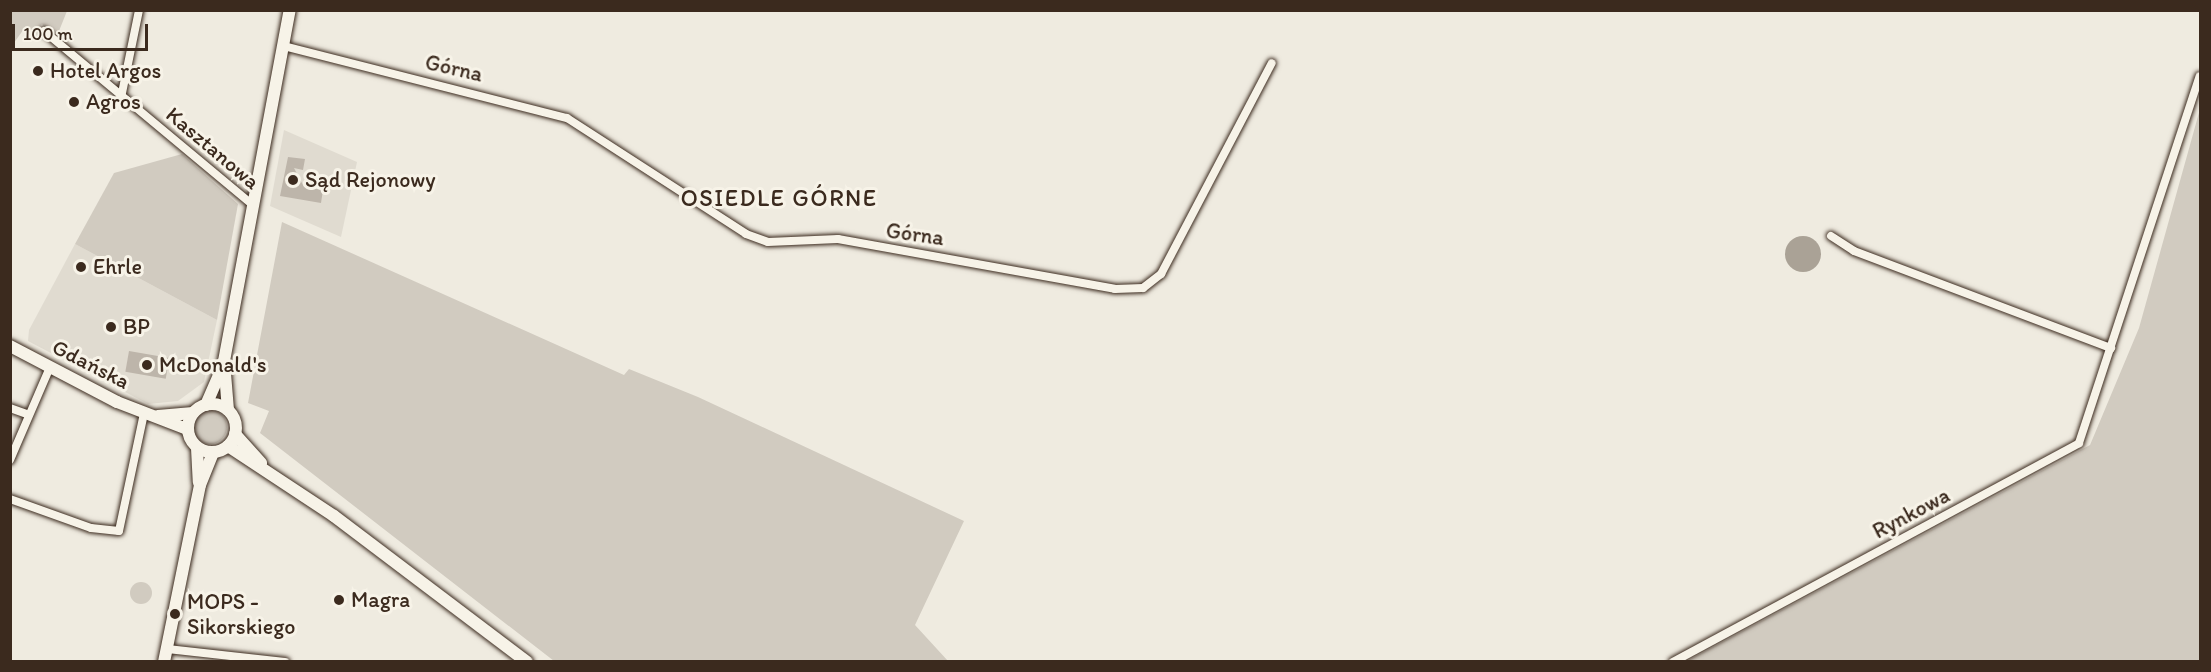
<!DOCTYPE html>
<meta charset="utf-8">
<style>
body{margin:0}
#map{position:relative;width:2211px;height:672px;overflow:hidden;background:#efebe0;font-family:Itim,sans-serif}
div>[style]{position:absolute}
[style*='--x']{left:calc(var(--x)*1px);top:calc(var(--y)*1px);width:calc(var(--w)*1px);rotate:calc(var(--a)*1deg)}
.built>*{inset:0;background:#e0dbd0}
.green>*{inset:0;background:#d1cbc0}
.round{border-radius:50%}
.water>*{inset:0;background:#aaa296}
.building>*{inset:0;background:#bdb5aa;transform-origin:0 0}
.roads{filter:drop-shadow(0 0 2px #3b2a1e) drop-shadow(0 0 2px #3b2a1e)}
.street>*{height:8px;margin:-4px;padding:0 4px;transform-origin:4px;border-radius:4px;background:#f7f3e8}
.secondary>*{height:12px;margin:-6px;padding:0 6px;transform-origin:6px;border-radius:6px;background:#f7f3e8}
.secondary>.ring{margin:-6px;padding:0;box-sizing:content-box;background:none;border:12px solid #f7f3e8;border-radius:50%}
.dots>*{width:16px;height:16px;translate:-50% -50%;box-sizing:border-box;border:3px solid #f7f3e8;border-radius:50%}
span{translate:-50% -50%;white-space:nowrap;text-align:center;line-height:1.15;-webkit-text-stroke:6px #f7f3e8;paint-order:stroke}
.street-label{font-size:22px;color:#3b2a1e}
.poi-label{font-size:22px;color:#3b2a1e}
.left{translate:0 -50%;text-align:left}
.neighbourhood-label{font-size:24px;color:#3b2a1e;letter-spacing:1.5px}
.frame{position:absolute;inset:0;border:12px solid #3b2a1e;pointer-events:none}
.scale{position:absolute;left:12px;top:24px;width:136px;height:27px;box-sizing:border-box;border:3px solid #3b2a1e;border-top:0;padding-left:8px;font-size:18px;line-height:21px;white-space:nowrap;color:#3b2a1e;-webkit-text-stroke:4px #f7f3e8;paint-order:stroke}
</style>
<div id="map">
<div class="built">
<i style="clip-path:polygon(284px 130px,357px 162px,341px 237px,270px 206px)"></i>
<i style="clip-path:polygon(75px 244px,217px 320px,204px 382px,178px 401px,148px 404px,28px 341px,29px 330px)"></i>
</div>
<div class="green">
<i style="clip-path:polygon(11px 11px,67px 11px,59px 31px,51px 35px,42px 24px,35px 33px,26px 26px,11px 47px)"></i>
<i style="clip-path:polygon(2200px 109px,2200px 661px,1687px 661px,2090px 445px,2139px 328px)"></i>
<i style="clip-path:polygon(182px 154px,238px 204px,217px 320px,75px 244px,114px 173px)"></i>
<i style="clip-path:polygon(282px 222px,624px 375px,629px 369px,698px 397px,964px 521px,915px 625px,948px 661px,554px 661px,260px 433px,269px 411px,248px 403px)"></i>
<i class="round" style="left:193px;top:410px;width:34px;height:34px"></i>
<i class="round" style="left:130px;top:582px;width:22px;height:22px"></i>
</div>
<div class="water">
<i class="round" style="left:1785px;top:236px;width:36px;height:36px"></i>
</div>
<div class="building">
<i style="clip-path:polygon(288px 157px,305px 159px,303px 170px,294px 168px,304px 187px,323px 190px,321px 203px,280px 196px)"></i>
<i style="left:129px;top:351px;width:41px;height:21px;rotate:10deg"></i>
</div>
<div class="roads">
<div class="street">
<i style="--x:44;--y:31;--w:273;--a:39.8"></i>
<i style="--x:284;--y:46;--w:292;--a:14.3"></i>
<i style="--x:567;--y:118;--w:213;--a:32.9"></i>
<i style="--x:746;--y:234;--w:23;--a:20"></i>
<i style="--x:768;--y:242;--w:70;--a:-2.5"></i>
<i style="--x:838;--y:239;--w:281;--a:10.2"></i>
<i style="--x:1115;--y:289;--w:28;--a:-2"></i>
<i style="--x:1143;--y:288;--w:23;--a:-38"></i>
<i style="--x:1161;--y:274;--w:238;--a:-62.3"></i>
<i style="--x:122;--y:93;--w:85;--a:-78.4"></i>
<i style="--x:1831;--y:236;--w:27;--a:33"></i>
<i style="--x:1854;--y:251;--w:275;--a:20.7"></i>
<i style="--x:10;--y:408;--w:20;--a:20"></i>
<i style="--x:10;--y:460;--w:101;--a:-66.7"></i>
<i style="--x:10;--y:499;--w:86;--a:19.7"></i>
<i style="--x:91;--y:528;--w:28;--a:6"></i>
<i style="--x:119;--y:531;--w:121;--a:-78"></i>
<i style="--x:167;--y:649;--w:119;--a:6.3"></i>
<i style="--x:1673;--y:662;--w:461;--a:-28.3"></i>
<i style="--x:2079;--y:443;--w:386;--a:-71.8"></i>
</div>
<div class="secondary">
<i style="--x:10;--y:346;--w:121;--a:27.6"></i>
<i style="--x:117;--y:402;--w:75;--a:21.1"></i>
<i class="ring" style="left:188px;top:404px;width:36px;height:36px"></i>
<i style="--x:206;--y:405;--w:40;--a:-66.6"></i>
<i style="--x:228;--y:410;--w:49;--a:-94.7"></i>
<i style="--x:224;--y:361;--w:357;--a:-79.4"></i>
<i style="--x:158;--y:416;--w:35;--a:-5"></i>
<i style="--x:235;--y:434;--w:39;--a:48"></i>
<i style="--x:228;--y:446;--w:127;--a:33.4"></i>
<i style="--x:334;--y:516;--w:242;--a:37.1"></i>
<i style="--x:197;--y:448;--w:34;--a:87"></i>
<i style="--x:164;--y:662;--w:181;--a:-78.5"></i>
<i style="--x:200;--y:485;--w:35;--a:-68"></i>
</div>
</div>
<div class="dots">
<i style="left:38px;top:71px;background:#3b2a1e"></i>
<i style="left:74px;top:102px;background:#3b2a1e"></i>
<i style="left:293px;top:180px;background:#3b2a1e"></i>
<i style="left:81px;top:267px;background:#3b2a1e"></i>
<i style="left:111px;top:327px;background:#3b2a1e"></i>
<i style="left:147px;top:365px;background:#3b2a1e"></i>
<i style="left:339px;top:600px;background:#3b2a1e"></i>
<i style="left:175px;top:614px;background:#3b2a1e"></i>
</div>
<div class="street-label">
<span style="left:454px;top:68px;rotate:13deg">Górna</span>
<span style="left:213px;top:148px;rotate:40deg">Kasztanowa</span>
<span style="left:915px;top:234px;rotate:8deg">Górna</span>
<span style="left:91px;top:364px;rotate:27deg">Gdańska</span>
<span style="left:1911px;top:513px;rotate:-28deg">Rynkowa</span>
</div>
<div class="poi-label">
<span class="left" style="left:50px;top:71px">Hotel Argos</span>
<span class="left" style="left:86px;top:102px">Agros</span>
<span class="left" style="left:305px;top:180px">Sąd Rejonowy</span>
<span class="left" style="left:93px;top:267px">Ehrle</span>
<span class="left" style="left:123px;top:327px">BP</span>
<span class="left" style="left:159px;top:365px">McDonald's</span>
<span class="left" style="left:351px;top:600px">Magra</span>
<span class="left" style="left:187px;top:614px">MOPS -<br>Sikorskiego</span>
</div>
<div class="neighbourhood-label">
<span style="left:779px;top:198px">OSIEDLE GÓRNE</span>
</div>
<div class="frame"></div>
<div class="scale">100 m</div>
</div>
